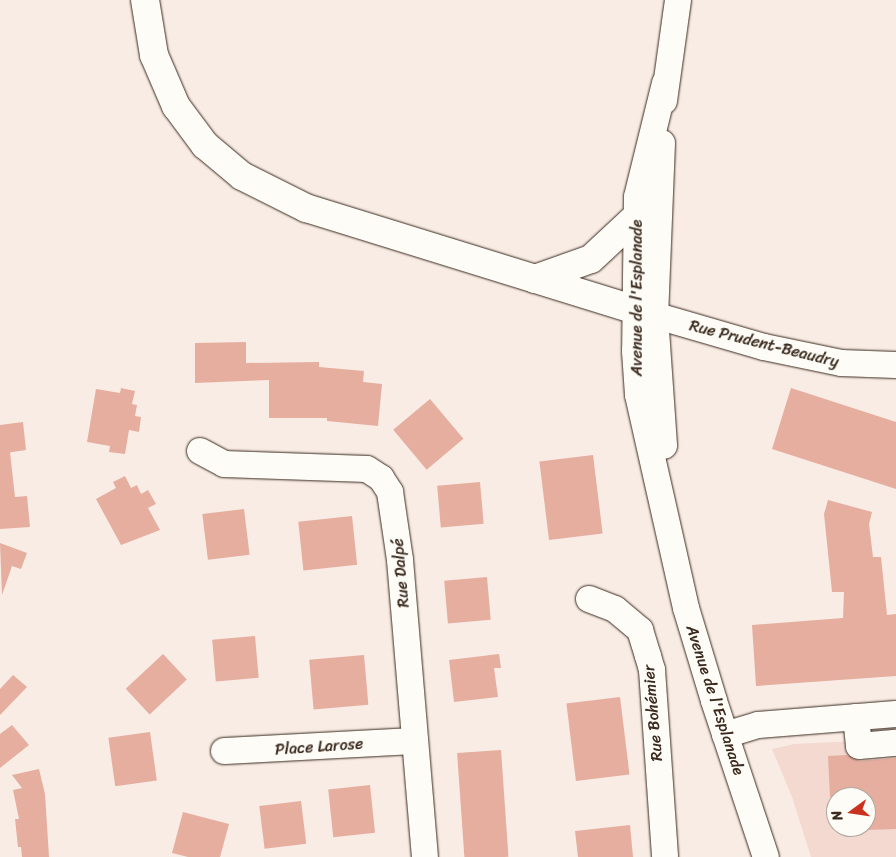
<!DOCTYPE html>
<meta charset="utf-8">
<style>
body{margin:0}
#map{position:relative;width:896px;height:857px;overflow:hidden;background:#f8ece5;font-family:Sriracha,sans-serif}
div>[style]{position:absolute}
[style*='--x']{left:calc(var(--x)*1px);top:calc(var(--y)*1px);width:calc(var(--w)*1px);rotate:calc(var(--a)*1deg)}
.built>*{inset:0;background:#f3d9d0}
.building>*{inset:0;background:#e6ae9f;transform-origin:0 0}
.roads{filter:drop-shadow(0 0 1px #3b2a1e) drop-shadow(0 0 1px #3b2a1e)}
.minor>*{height:26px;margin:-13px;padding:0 13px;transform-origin:13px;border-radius:13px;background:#fdfcf7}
.highway>*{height:28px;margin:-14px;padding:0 14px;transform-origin:14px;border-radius:14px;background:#fdfcf7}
span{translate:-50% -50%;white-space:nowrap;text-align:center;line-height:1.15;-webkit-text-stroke:4.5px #fdfcf7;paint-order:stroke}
.street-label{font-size:16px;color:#3b2a1e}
.north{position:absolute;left:826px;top:787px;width:50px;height:50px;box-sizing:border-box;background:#fdfcf7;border:1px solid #afa8a0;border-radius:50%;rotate:256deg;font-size:14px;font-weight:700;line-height:20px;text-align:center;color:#3b2a1e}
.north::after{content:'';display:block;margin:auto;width:18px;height:22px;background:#c8321e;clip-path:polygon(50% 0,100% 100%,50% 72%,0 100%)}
</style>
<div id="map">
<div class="built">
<i style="clip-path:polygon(evenodd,896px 739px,896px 857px,811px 857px,792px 797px,772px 749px,794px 744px,896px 739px,836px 797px,866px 797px,866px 827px,836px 827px,836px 797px)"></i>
</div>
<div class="building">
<i style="clip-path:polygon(246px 342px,246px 363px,319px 362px,319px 367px,364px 371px,363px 382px,382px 384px,378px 426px,327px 421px,327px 418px,269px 418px,269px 380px,195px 383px,195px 343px)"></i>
<i style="clip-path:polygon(121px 388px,135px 391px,132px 404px,137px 405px,135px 416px,141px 417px,139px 432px,129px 430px,125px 454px,109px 452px,110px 446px,87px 442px,96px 389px,120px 393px)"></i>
<i style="clip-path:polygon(791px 388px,896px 422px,896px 489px,772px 449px)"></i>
<i style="left:430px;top:399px;width:52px;height:48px;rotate:50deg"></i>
<i style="clip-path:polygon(23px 422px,26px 450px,6px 453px,10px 452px,15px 497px,27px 496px,30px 527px,0 529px,0 425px)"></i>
<i style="left:593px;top:455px;width:79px;height:54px;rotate:83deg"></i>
<i style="clip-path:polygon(125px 476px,131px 488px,137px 485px,141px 494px,148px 490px,156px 504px,148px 508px,160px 530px,121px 545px,96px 499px,116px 488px,113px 482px)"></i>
<i style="left:480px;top:482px;width:42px;height:43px;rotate:85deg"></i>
<i style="clip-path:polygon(828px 500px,872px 512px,869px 524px,873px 557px,881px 557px,887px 615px,896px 614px,896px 676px,756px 686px,752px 625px,843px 618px,844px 592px,832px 592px,824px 514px)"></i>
<i style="left:244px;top:509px;width:46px;height:42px;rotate:83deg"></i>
<i style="left:352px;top:516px;width:49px;height:54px;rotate:84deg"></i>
<i style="clip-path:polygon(0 543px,27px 553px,21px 569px,12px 566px,2px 595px)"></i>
<i style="left:487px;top:577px;width:43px;height:43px;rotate:85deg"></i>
<i style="left:255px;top:636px;width:42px;height:43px;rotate:85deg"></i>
<i style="left:163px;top:654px;width:35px;height:51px;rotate:47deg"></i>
<i style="clip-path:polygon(499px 654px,501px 668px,494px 668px,498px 697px,454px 702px,449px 660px)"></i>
<i style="left:364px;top:655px;width:50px;height:55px;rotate:85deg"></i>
<i style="clip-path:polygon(13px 675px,27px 687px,0 715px,0 689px)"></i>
<i style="left:620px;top:697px;width:78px;height:54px;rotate:83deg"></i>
<i style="clip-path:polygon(12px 725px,29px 745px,0 768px,0 734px)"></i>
<i style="left:150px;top:732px;width:49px;height:42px;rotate:82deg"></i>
<i style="left:501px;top:750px;width:107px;height:44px;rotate:86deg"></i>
<i style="clip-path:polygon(847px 755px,860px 761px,896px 758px,896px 829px,866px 830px,866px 797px,830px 797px,828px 756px)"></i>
<i style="clip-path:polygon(39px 769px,45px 794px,49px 857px,22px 857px,21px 847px,18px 847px,15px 819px,19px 819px,13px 790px,22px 788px,12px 775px)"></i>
<i style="left:370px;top:785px;width:48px;height:42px;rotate:84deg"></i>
<i style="left:301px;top:801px;width:43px;height:42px;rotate:83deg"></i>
<i style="clip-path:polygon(183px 812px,229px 824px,220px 857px,188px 857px,172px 853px)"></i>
<i style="clip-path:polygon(630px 825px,633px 857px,578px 857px,575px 831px)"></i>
</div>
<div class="roads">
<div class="minor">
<i style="--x:665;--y:83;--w:117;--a:103.8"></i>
<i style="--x:637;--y:197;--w:154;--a:90.7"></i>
<i style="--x:635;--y:351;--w:44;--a:86.1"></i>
<i style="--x:638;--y:395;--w:218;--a:77.3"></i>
<i style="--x:686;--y:608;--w:97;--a:73.2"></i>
<i style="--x:714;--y:701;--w:164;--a:71.6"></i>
<i style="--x:664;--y:101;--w:102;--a:-82.1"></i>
<i style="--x:662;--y:143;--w:173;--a:92.3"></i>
<i style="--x:655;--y:316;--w:130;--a:86"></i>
<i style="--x:640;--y:311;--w:129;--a:16.2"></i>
<i style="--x:764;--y:347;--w:79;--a:11.7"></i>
<i style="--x:841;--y:363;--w:55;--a:2.1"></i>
<i style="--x:200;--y:451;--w:27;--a:28"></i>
<i style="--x:224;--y:464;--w:143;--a:2"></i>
<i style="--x:367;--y:469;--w:17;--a:33"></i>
<i style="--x:381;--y:478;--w:17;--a:57"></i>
<i style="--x:390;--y:492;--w:69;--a:81.6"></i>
<i style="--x:400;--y:560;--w:298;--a:85.2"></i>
<i style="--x:589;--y:599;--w:28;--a:21"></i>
<i style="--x:615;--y:609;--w:33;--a:40"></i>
<i style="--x:640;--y:630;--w:27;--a:73"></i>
<i style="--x:648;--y:656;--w:15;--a:74"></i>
<i style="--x:652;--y:670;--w:187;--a:86"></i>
<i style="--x:856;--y:717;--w:29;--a:84"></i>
<i style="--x:859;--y:746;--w:37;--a:-5"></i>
<i style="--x:725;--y:735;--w:34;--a:-17"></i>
<i style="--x:758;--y:725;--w:138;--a:-4.6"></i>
<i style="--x:224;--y:751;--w:191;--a:-3"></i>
</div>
<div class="highway">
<i style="--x:145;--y:0;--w:56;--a:80.7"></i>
<i style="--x:154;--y:55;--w:56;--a:66.7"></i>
<i style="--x:176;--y:106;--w:49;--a:53.4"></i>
<i style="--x:205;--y:145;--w:48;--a:40"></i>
<i style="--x:242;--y:176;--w:72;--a:26.6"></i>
<i style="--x:306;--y:208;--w:344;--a:17.2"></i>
<i style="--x:535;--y:279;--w:59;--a:-19.7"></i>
<i style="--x:591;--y:259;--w:62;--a:-43"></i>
</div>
</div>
<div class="street-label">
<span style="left:637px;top:298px;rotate:-90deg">Avenue de l'Esplanade</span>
<span style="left:764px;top:344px;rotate:14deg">Rue Prudent-Beaudry</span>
<span style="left:401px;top:573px;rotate:-95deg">Rue Dalpé</span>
<span style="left:715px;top:700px;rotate:72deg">Avenue de l'Esplanade</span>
<span style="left:653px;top:713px;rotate:-95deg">Rue Bohémier</span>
<span style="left:319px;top:747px;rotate:-4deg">Place Larose</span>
</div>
<div class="north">N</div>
</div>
